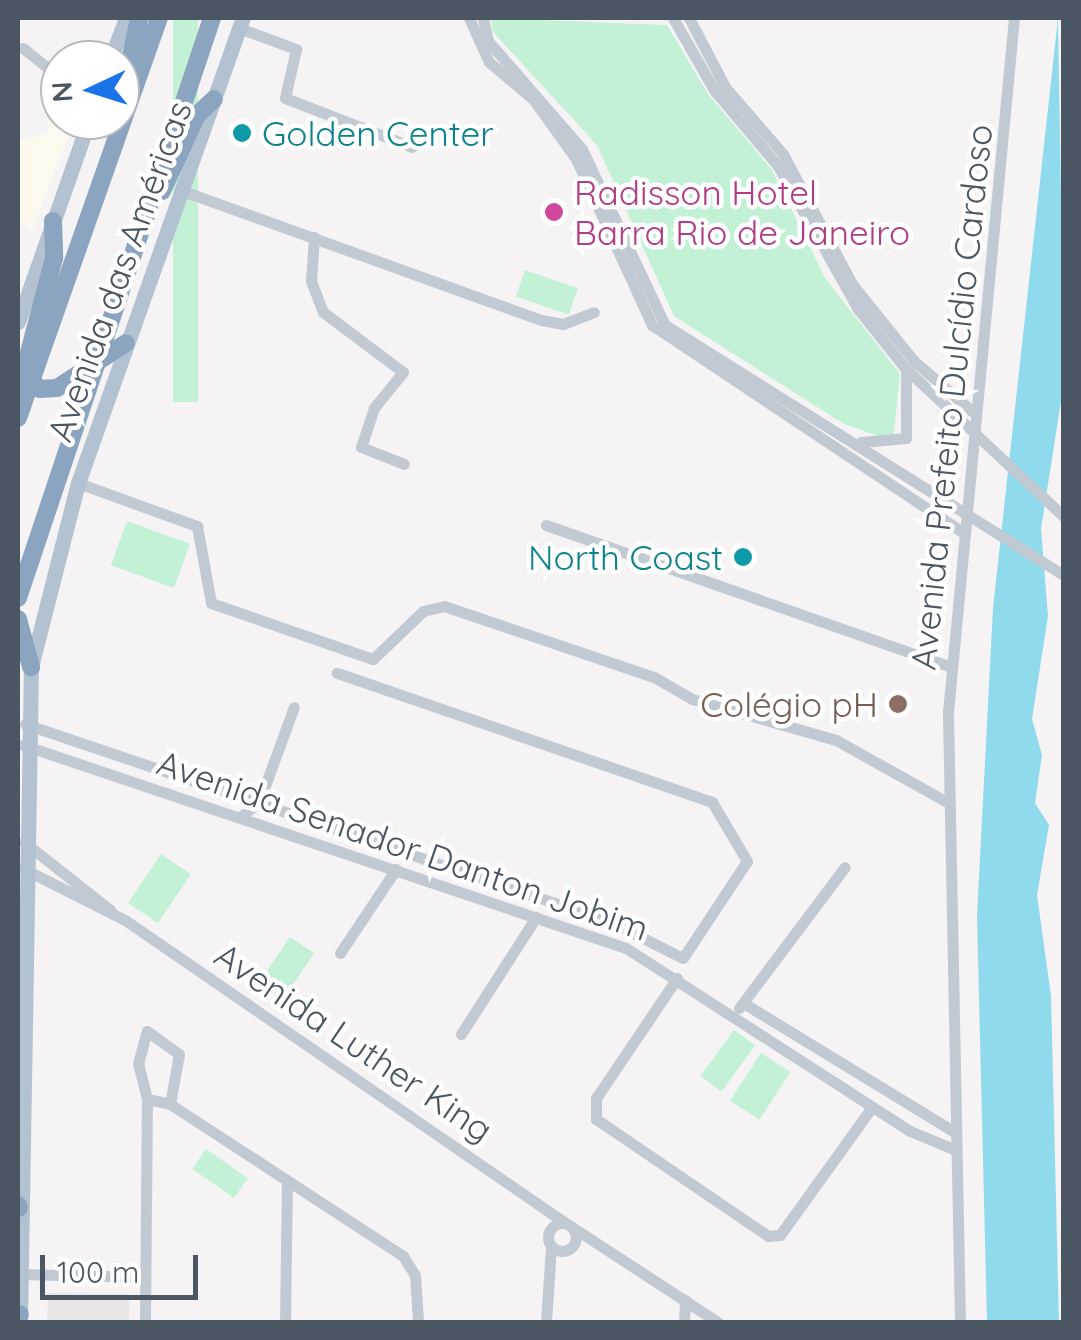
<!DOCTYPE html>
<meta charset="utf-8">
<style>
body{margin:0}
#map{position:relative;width:1081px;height:1340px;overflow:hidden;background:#f5f3f3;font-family:Quicksand,sans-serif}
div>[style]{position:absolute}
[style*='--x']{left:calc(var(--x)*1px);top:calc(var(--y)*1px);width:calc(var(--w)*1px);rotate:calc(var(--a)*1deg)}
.commercial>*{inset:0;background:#fdf9ef}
.education>*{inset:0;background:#e6e4e5;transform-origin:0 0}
.green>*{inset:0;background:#c3f1d5;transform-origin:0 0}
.water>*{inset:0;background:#90daee}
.minor>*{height:11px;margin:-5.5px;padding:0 5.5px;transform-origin:5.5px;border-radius:5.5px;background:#c1cad2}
.minor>.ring{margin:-5.5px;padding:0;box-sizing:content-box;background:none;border:11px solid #c1cad2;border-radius:50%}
.major>*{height:15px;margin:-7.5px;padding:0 7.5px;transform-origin:7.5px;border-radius:7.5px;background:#b3c2d1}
.highway>*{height:18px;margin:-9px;padding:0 9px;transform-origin:9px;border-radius:9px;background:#8ba5c1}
.dots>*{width:28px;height:28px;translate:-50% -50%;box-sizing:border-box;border:5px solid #fff;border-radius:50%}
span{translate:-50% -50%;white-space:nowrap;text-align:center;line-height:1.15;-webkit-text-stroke:9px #fff;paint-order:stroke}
.culture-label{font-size:35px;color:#0d838f}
.left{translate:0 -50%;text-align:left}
.right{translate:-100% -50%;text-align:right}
.hotel-label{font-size:35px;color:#b23c85}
.street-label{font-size:35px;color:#4a5661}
.education-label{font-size:35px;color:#785e54}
.frame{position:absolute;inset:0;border:20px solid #4a5661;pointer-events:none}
.north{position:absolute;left:40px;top:40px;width:100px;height:100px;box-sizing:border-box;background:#fff;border:2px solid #b7bbc0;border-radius:50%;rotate:266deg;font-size:28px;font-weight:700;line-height:40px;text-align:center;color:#4a5661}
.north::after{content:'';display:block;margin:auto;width:35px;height:45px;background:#1a73e8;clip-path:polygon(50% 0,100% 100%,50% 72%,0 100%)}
.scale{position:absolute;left:40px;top:1255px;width:158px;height:45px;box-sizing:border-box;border:5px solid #4a5661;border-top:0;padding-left:12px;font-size:30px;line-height:35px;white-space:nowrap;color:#4a5661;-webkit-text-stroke:8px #fff;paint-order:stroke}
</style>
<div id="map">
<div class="commercial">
<i style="clip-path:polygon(60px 98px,60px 120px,74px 120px,32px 231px,18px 218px,18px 141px,48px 133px,50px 101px)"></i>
</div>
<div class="education">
<i style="left:48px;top:1293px;width:81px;height:29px;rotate:1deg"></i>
</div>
<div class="green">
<i style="left:173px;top:18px;width:25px;height:384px"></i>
<i style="clip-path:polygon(491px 18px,667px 25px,708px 94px,772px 170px,825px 278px,900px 374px,893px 441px,844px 424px,674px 316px,597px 145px,493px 32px)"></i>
<i style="left:525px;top:270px;width:56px;height:28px;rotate:19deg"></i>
<i style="left:127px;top:521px;width:67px;height:47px;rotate:20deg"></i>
<i style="left:161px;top:854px;width:36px;height:59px;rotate:34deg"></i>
<i style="left:290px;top:937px;width:29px;height:56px;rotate:34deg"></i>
<i style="left:734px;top:1030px;width:26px;height:57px;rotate:36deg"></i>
<i style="left:761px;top:1053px;width:35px;height:57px;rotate:33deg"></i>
<i style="left:206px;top:1149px;width:51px;height:24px;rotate:35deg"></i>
</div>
<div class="water">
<i style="clip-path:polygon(1058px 18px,1064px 382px,1041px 529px,1048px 616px,1032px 719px,1042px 755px,1035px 803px,1049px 825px,1037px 895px,1051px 996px,1059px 1322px,987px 1322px,977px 916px,993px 608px)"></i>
</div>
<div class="minor">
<i style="--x:469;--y:18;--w:48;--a:65.6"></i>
<i style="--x:489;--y:62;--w:57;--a:40.1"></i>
<i style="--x:533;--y:99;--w:74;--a:54.4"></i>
<i style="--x:576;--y:159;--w:183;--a:65.4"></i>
<i style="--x:652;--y:325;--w:375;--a:33.7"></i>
<i style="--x:483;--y:18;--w:24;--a:78"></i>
<i style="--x:488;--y:41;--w:143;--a:49"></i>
<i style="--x:582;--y:149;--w:195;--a:64.8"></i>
<i style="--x:665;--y:325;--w:471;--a:32.1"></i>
<i style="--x:673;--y:18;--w:83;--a:60.3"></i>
<i style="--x:714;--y:90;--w:99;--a:49.9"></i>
<i style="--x:778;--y:166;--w:164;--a:60.8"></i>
<i style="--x:858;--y:309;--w:75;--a:51.5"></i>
<i style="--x:905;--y:368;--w:218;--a:43.1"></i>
<i style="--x:689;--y:18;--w:78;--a:62.4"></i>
<i style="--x:725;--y:87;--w:89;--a:49.1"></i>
<i style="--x:783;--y:154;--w:147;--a:62"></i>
<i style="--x:852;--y:284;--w:99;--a:51.2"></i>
<i style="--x:914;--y:361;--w:77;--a:40.8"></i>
<i style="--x:239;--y:28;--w:61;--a:20.2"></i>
<i style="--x:296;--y:49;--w:50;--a:102.7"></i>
<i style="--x:285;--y:98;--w:136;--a:21.1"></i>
<i style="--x:23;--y:48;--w:48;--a:39"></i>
<i style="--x:183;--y:191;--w:381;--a:19.8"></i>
<i style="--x:542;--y:320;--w:21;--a:11"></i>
<i style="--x:563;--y:324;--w:33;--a:-21"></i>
<i style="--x:314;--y:237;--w:44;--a:93.9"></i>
<i style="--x:311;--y:281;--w:33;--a:69"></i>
<i style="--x:323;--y:312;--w:100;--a:36.9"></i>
<i style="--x:403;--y:372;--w:46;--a:128.9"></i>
<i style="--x:374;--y:408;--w:41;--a:108.4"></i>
<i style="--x:361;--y:447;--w:46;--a:21.6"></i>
<i style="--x:861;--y:442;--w:45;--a:-5.1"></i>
<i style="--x:906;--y:438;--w:67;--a:-90"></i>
<i style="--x:78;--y:483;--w:127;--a:19.9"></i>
<i style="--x:197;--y:526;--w:78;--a:79.7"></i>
<i style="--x:211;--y:603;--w:171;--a:19.1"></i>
<i style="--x:373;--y:659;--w:69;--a:-43.8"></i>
<i style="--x:423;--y:611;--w:22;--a:-13"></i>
<i style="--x:444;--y:606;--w:222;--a:18.7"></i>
<i style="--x:654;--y:677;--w:44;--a:30.1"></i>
<i style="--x:692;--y:699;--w:150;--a:15.9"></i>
<i style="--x:836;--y:740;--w:125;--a:29.2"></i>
<i style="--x:546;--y:525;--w:430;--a:19.3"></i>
<i style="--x:25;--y:724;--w:619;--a:18.67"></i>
<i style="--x:611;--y:922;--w:80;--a:26.6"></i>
<i style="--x:683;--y:958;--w:116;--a:-56.6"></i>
<i style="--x:747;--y:861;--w:69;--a:-120.7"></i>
<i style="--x:712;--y:802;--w:397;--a:-161"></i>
<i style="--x:23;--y:745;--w:636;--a:18.61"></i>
<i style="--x:626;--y:948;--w:338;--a:32.8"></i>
<i style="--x:910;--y:1131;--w:50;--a:22.4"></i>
<i style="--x:240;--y:817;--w:24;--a:-38"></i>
<i style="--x:259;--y:802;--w:101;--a:-69.8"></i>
<i style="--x:24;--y:842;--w:110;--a:38.3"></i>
<i style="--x:22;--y:868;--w:115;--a:26.8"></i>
<i style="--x:125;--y:920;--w:533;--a:34.53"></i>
<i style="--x:340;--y:953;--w:101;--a:-56.3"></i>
<i style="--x:677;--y:978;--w:145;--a:124"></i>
<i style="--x:596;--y:1098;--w:21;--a:90"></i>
<i style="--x:596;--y:1119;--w:208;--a:34.2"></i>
<i style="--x:768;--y:1236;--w:12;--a:-5"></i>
<i style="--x:780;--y:1235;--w:158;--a:-54.3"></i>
<i style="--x:745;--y:1004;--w:247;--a:31.4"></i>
<i style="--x:739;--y:1008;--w:176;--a:-53.1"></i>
<i style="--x:461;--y:1034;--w:139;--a:-57.3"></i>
<i style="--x:147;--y:1099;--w:24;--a:12"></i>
<i style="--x:170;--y:1104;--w:278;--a:33.1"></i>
<i style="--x:403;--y:1256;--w:22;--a:58"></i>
<i style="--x:415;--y:1275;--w:47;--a:86.3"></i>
<i class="ring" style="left:548px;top:1223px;width:17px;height:17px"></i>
<i style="--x:572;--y:1227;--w:174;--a:33.1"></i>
<i style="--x:20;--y:1274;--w:125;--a:1.4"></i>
<i style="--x:145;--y:1322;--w:223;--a:-89.5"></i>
<i style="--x:147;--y:1099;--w:36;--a:-104"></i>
<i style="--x:138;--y:1064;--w:34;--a:-75"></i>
<i style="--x:147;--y:1031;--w:39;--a:36"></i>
<i style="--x:179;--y:1054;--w:51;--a:100.2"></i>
<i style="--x:285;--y:1322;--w:138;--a:-89.2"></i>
<i style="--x:546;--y:1322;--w:76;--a:-86.2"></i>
<i style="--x:684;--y:1322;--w:22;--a:-87"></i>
<i style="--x:960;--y:1322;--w:610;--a:-91.13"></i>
<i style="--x:948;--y:712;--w:697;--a:-84.57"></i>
</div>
<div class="major">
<i style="--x:110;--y:60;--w:45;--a:-69.1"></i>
<i style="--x:18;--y:322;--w:214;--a:-70.6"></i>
<i style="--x:20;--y:1322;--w:655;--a:-89.04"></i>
<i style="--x:31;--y:667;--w:190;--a:-75.7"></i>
<i style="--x:78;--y:483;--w:493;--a:-70.5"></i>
</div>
<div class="highway">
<i style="--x:126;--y:81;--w:64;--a:-78.3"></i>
<i style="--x:162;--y:191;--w:84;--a:-65.3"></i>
<i style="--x:197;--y:115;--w:23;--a:-43"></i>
<i style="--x:53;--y:221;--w:37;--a:88"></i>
<i style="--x:54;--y:258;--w:121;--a:104.8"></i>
<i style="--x:23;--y:375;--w:22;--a:39"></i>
<i style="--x:40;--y:389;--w:17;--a:-3"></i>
<i style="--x:57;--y:388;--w:82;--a:-33.1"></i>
<i style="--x:18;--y:418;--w:424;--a:-70.6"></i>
<i style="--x:18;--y:598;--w:612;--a:-71.51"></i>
<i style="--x:18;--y:619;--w:50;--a:74.8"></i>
<i style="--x:18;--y:1205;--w:3;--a:72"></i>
<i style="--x:18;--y:1319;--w:5;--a:-68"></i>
</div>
<div class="dots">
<i style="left:242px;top:133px;background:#0f9aa8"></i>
<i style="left:554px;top:212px;background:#d1479c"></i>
<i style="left:743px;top:557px;background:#0f9aa8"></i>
<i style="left:898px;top:704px;background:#8d6e63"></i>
</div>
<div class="culture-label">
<span class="left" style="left:262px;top:133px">Golden Center</span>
<span class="right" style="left:723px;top:557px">North Coast</span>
</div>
<div class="hotel-label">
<span class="left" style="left:574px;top:212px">Radisson Hotel<br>Barra Rio de Janeiro</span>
</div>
<div class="street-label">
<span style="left:119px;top:271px;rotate:-70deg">Avenida das Américas</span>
<span style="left:951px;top:397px;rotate:-84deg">Avenida Prefeito Dulcídio Cardoso</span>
<span style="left:403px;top:845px;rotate:19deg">Avenida Senador Danton Jobim</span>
<span style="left:354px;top:1042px;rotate:34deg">Avenida Luther King</span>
</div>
<div class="education-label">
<span class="right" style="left:878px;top:704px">Colégio pH</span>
</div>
<div class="frame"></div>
<div class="north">N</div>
<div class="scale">100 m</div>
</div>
